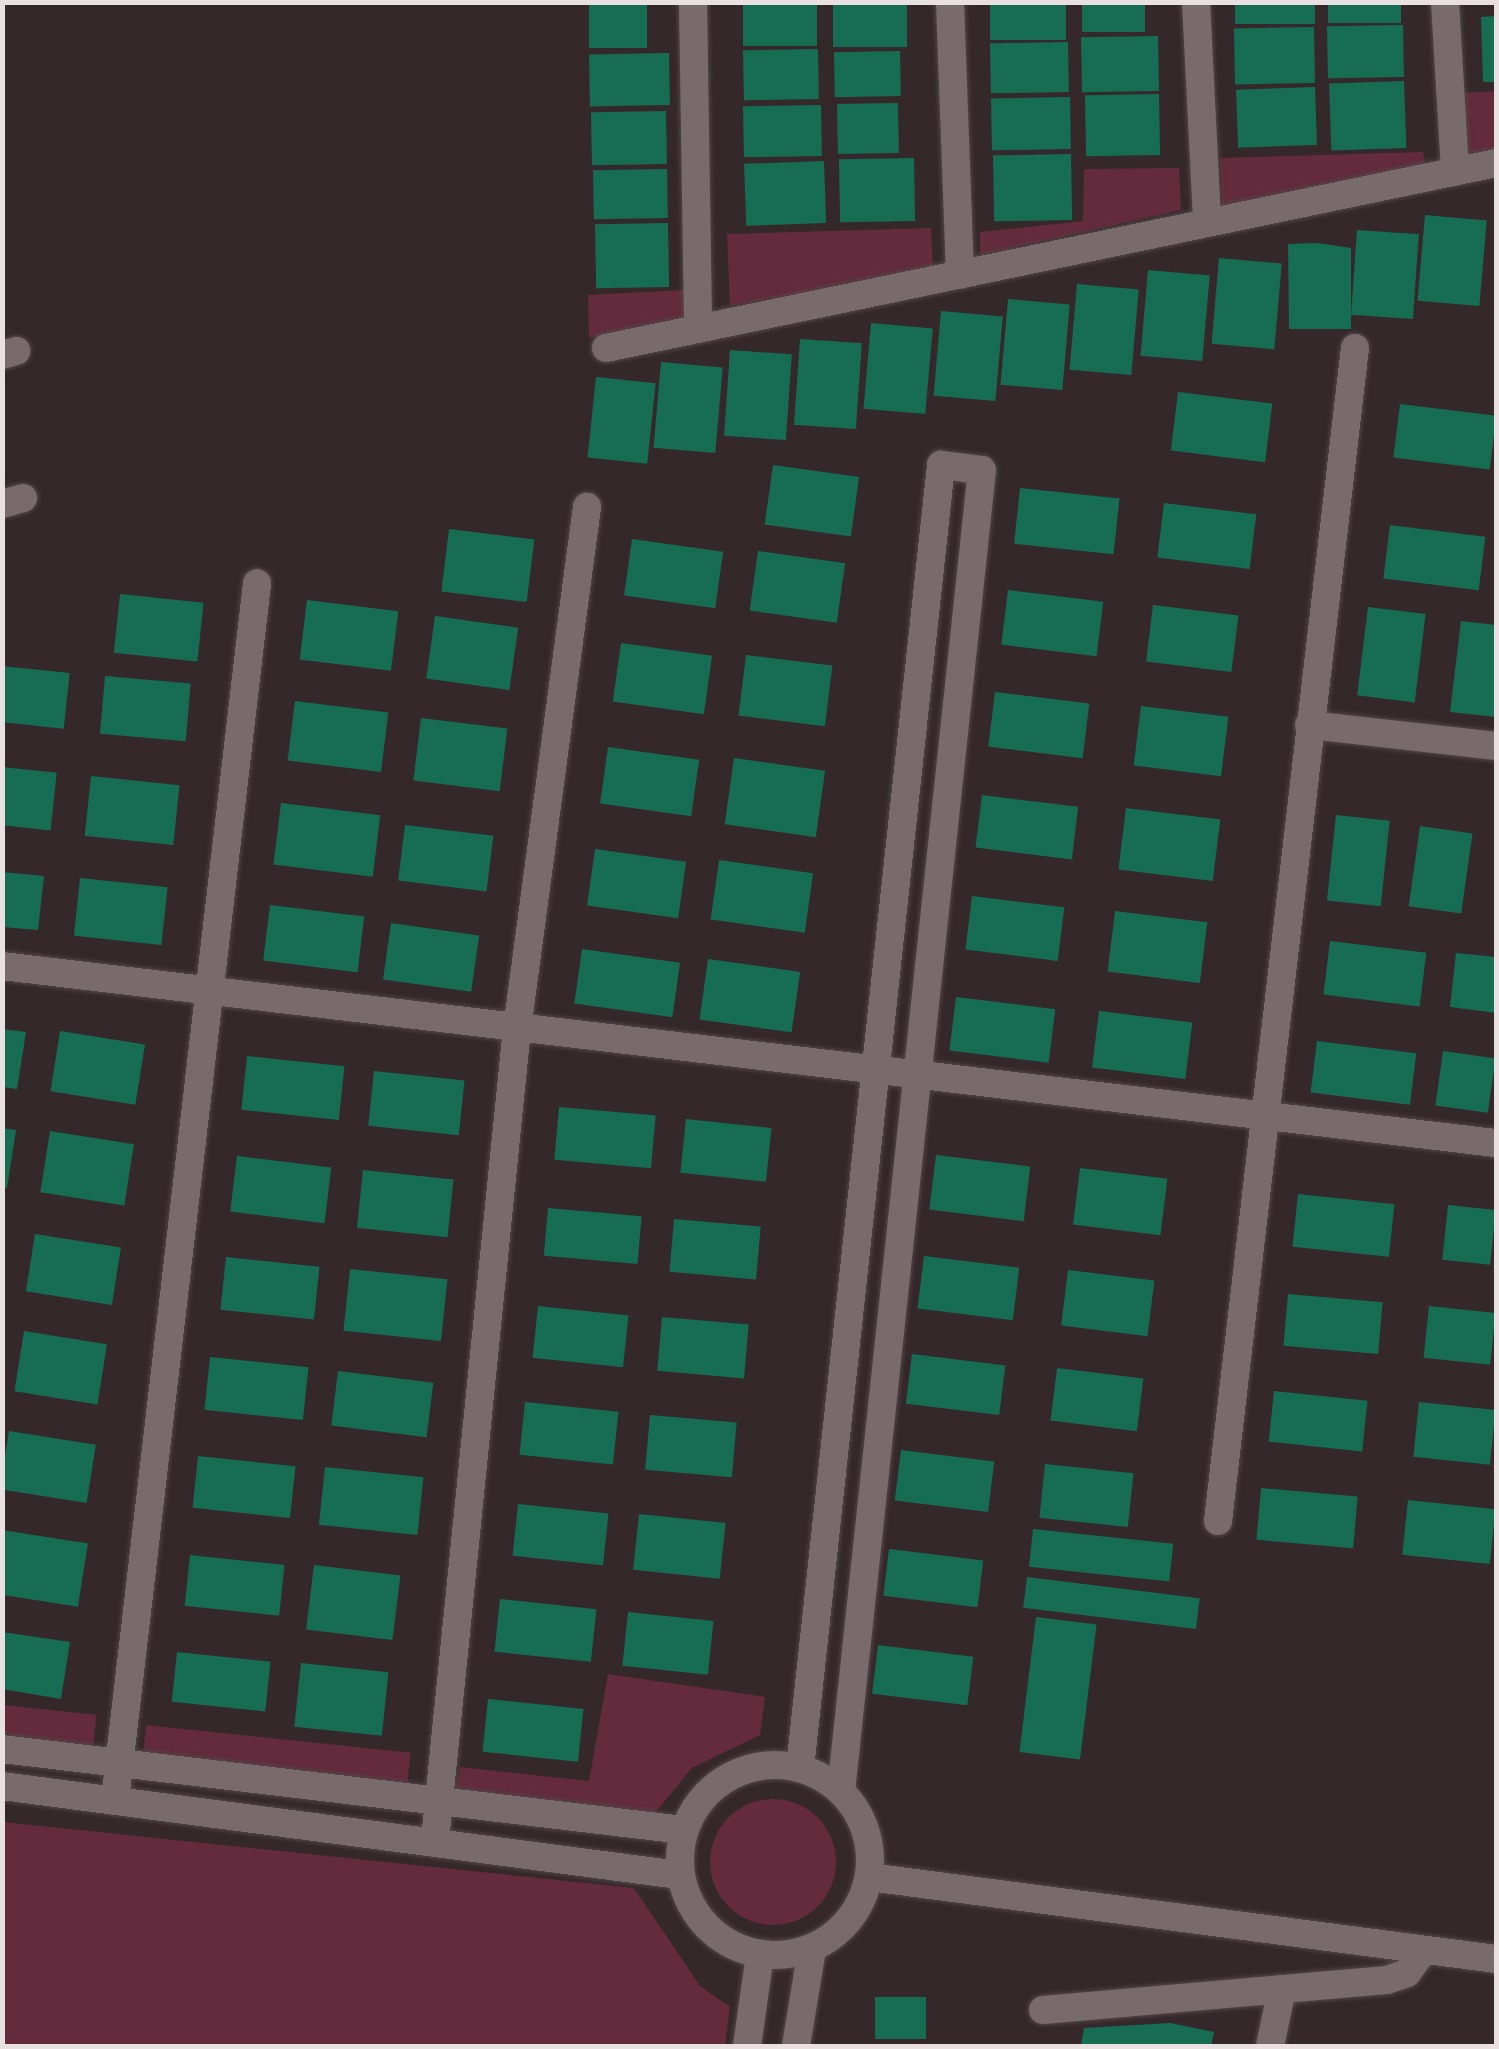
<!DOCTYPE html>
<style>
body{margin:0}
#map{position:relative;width:1499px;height:2049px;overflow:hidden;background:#35282b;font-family:"Fira Sans",sans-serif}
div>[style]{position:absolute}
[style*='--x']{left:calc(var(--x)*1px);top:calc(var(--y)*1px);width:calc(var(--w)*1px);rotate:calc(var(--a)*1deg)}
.green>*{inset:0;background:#632b3d;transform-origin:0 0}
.round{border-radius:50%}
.building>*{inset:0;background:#166d53;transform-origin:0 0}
.roads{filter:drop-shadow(0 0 2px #514649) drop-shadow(0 0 2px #514649)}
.street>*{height:28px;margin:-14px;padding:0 14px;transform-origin:14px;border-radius:14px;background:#796a6d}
.street>.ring{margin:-14px;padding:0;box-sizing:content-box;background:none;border:28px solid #796a6d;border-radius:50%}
span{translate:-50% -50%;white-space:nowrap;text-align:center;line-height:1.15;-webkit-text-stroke:8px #2a1e21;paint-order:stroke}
.frame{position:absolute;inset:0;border:5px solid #e9e0e2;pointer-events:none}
</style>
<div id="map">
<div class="green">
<i style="clip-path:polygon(1496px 91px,1496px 150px,1469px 156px,1463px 93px)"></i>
<i style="clip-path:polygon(1423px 152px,1426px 166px,1222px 208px,1220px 158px)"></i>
<i style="clip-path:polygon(1179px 168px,1181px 210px,980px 255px,980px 232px,1083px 221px,1084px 169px)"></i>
<i style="clip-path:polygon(931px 228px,933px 270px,730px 306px,727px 234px)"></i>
<i style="clip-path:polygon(685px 290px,691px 317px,589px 338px,588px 295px)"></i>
<i style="clip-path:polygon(608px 1674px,765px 1697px,760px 1735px,692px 1768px,650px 1819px,454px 1795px,460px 1767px,589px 1781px)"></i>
<i style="left:3px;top:1705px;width:94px;height:33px;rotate:6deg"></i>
<i style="left:146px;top:1725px;width:266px;height:32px;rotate:6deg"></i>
<i class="round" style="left:710px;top:1799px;width:126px;height:126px"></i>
<i style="clip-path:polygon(3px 1822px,634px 1888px,700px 1986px,730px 2007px,725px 2046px,3px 2046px)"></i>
</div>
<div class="building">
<i style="left:589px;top:2px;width:58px;height:46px"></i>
<i style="left:743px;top:2px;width:74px;height:44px"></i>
<i style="left:833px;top:2px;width:74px;height:45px"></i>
<i style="left:990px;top:2px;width:76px;height:38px"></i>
<i style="left:1082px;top:2px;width:63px;height:30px"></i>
<i style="left:1235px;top:2px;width:80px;height:22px"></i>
<i style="left:1328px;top:2px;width:73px;height:21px"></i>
<i style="clip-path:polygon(1496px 16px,1496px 82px,1483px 82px,1481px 17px)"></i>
<i style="left:1403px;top:25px;width:52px;height:76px;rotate:89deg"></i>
<i style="left:1314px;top:27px;width:56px;height:80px;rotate:89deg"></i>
<i style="left:1158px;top:36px;width:55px;height:77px;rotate:89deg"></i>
<i style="left:1068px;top:42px;width:50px;height:78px;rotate:89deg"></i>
<i style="left:818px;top:49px;width:50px;height:75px;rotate:89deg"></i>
<i style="left:900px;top:51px;width:45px;height:66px;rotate:89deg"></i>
<i style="left:669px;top:53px;width:52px;height:80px;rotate:89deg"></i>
<i style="left:1404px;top:81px;width:67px;height:75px;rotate:88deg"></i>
<i style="left:1315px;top:87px;width:58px;height:79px;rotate:88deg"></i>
<i style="left:1159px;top:94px;width:61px;height:74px;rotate:89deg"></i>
<i style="left:1070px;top:97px;width:52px;height:79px;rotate:89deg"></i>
<i style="left:898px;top:103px;width:50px;height:61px;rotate:89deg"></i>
<i style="left:821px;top:105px;width:51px;height:78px;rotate:89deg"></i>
<i style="left:666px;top:111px;width:53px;height:75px;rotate:89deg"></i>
<i style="left:1071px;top:154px;width:66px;height:78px;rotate:89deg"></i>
<i style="left:914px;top:158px;width:63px;height:75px;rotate:89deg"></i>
<i style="left:824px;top:161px;width:62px;height:80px;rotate:88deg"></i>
<i style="left:667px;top:169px;width:49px;height:74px;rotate:89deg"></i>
<i style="left:1425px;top:215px;width:62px;height:86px;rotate:5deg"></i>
<i style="left:668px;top:223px;width:64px;height:73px;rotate:89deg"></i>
<i style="left:1357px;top:230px;width:62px;height:85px;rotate:4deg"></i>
<i style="clip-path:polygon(1318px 243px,1351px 248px,1351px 329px,1289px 329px,1288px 244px)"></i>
<i style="left:1219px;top:258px;width:63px;height:86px;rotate:5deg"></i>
<i style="left:1148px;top:270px;width:62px;height:86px;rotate:5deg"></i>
<i style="left:1077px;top:284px;width:62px;height:86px;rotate:5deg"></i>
<i style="left:1008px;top:299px;width:62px;height:86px;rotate:5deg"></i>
<i style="left:941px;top:311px;width:62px;height:85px;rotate:5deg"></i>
<i style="left:871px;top:323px;width:62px;height:86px;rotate:5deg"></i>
<i style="left:800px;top:339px;width:62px;height:86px;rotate:4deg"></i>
<i style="left:730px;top:350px;width:62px;height:86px;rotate:4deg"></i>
<i style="left:661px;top:362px;width:62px;height:86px;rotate:5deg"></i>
<i style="left:596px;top:377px;width:60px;height:81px;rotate:6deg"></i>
<i style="left:1178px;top:392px;width:95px;height:59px;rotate:7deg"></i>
<i style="left:1400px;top:404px;width:97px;height:54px;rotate:7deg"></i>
<i style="left:773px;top:465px;width:87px;height:60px;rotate:8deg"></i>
<i style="left:1020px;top:488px;width:100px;height:56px;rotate:6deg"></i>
<i style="left:1164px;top:503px;width:93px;height:55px;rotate:7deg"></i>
<i style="left:1390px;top:525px;width:96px;height:54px;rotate:7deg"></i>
<i style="left:449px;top:529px;width:86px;height:63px;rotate:7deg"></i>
<i style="left:632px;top:539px;width:92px;height:57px;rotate:8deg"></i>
<i style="left:758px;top:551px;width:88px;height:60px;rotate:8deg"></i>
<i style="left:1008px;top:590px;width:96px;height:55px;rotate:7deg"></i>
<i style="left:120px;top:594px;width:84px;height:59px;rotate:6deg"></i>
<i style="left:307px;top:600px;width:92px;height:60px;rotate:7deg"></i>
<i style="left:1153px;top:605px;width:86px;height:57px;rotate:7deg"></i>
<i style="left:1368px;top:607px;width:58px;height:89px;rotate:7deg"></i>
<i style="left:435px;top:616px;width:84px;height:63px;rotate:8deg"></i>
<i style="clip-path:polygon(1461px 621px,1496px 625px,1496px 717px,1450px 712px)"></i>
<i style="left:621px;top:643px;width:92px;height:59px;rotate:8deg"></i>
<i style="left:746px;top:655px;width:87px;height:61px;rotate:7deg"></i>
<i style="left:2px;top:666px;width:68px;height:56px;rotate:6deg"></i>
<i style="left:105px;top:676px;width:86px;height:58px;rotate:5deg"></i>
<i style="left:995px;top:692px;width:95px;height:55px;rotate:7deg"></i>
<i style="left:295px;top:701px;width:94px;height:60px;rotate:7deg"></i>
<i style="left:1141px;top:706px;width:88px;height:60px;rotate:7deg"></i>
<i style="left:421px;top:718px;width:87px;height:63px;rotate:7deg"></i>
<i style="left:608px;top:747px;width:92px;height:57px;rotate:8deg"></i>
<i style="left:734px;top:758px;width:92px;height:67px;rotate:8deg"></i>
<i style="left:2px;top:767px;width:55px;height:58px;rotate:6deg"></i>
<i style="left:91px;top:776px;width:89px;height:60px;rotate:6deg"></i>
<i style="left:982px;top:795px;width:97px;height:53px;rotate:7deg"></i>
<i style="left:281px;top:803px;width:100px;height:62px;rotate:7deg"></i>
<i style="left:1126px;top:808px;width:95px;height:62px;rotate:7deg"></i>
<i style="left:1336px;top:815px;width:54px;height:86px;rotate:6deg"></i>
<i style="left:405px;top:825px;width:89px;height:56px;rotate:7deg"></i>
<i style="left:1420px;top:826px;width:53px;height:81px;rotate:8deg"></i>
<i style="left:595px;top:849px;width:92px;height:57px;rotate:8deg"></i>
<i style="left:719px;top:860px;width:95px;height:60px;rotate:8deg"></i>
<i style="clip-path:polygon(2px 872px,44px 876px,38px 930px,2px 927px)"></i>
<i style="left:80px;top:878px;width:88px;height:58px;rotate:6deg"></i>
<i style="left:972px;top:896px;width:93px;height:54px;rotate:7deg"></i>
<i style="left:270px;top:905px;width:95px;height:56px;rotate:7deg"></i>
<i style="left:1115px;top:911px;width:93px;height:61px;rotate:7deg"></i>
<i style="left:391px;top:923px;width:89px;height:57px;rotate:8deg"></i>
<i style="left:1330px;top:941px;width:97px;height:54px;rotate:7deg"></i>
<i style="left:582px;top:949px;width:99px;height:55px;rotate:8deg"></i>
<i style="clip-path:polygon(1456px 953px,1496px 957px,1496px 1013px,1450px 1007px)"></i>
<i style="left:708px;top:959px;width:93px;height:61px;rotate:8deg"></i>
<i style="left:956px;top:997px;width:100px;height:54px;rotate:7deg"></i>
<i style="left:1099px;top:1011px;width:94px;height:57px;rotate:7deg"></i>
<i style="clip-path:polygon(2px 1029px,26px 1032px,17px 1089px,2px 1087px)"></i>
<i style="left:60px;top:1031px;width:86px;height:61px;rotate:9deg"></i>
<i style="left:1317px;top:1041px;width:100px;height:52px;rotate:7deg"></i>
<i style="left:1443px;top:1051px;width:53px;height:55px;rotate:8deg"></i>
<i style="left:247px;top:1056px;width:98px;height:54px;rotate:6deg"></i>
<i style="left:374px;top:1071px;width:91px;height:55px;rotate:6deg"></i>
<i style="left:559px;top:1107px;width:97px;height:53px;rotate:5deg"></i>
<i style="left:686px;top:1119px;width:86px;height:54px;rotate:6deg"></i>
<i style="clip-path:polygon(2px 1128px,16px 1130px,7px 1188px,2px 1187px)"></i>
<i style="left:50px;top:1131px;width:85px;height:62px;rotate:9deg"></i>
<i style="left:936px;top:1155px;width:95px;height:55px;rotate:7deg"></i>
<i style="left:237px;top:1156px;width:95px;height:56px;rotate:7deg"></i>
<i style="left:1080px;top:1168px;width:88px;height:57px;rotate:7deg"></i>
<i style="left:363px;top:1170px;width:91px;height:58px;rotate:6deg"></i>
<i style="left:1298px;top:1194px;width:97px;height:53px;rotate:6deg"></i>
<i style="left:1448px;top:1205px;width:48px;height:55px;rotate:6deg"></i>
<i style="left:548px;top:1208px;width:94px;height:48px;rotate:5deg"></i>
<i style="left:674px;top:1219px;width:87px;height:53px;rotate:5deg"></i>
<i style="left:35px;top:1234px;width:87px;height:58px;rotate:9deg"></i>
<i style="left:924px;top:1256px;width:96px;height:53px;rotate:7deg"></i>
<i style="left:226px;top:1257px;width:94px;height:53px;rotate:6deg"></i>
<i style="left:350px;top:1269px;width:98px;height:62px;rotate:6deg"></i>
<i style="left:1068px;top:1270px;width:87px;height:56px;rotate:7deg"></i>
<i style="left:1288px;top:1294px;width:95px;height:52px;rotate:5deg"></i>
<i style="left:538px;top:1306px;width:91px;height:52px;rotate:6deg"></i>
<i style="left:1429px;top:1306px;width:67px;height:52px;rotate:6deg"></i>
<i style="left:662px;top:1317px;width:87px;height:54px;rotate:5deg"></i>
<i style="left:24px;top:1331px;width:84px;height:61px;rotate:9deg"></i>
<i style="left:912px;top:1354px;width:94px;height:50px;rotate:7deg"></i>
<i style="left:210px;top:1357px;width:99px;height:53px;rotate:6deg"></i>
<i style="left:1057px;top:1368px;width:87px;height:53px;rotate:7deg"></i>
<i style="left:338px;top:1371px;width:96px;height:55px;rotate:7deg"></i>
<i style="left:1274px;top:1391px;width:94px;height:51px;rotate:6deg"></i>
<i style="left:525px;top:1402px;width:94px;height:53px;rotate:6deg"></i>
<i style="left:1419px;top:1402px;width:77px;height:55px;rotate:6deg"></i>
<i style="left:650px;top:1415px;width:87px;height:55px;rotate:5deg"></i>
<i style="left:9px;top:1431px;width:88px;height:59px;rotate:9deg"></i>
<i style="left:901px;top:1450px;width:94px;height:51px;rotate:7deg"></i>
<i style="left:198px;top:1456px;width:98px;height:52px;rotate:6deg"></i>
<i style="left:1045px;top:1464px;width:89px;height:54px;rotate:6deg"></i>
<i style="left:325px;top:1467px;width:99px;height:58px;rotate:6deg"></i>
<i style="left:1261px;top:1488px;width:97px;height:52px;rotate:5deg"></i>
<i style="left:1408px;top:1500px;width:88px;height:55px;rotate:6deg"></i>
<i style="left:518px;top:1504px;width:91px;height:52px;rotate:6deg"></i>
<i style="left:639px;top:1514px;width:87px;height:56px;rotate:6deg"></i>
<i style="left:1033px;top:1529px;width:141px;height:38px;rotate:6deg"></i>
<i style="left:2px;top:1530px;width:87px;height:64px;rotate:9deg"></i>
<i style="left:889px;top:1549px;width:95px;height:47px;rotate:7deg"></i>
<i style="left:190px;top:1555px;width:95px;height:51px;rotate:6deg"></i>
<i style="left:314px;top:1565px;width:87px;height:65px;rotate:7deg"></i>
<i style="left:1027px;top:1577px;width:174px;height:31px;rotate:7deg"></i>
<i style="left:500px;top:1599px;width:97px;height:53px;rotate:6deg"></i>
<i style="left:628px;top:1612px;width:86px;height:54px;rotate:6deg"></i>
<i style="left:1036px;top:1617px;width:61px;height:136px;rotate:7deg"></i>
<i style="clip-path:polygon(2px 1632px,70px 1642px,61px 1699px,2px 1689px)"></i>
<i style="left:878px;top:1645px;width:96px;height:49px;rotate:7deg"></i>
<i style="left:177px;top:1652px;width:94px;height:50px;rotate:6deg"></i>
<i style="left:301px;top:1663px;width:88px;height:64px;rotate:6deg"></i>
<i style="left:488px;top:1699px;width:96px;height:53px;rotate:6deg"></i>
<i style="left:875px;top:1997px;width:51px;height:42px"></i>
<i style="clip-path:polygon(1170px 2023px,1214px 2032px,1211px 2046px,1081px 2046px,1084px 2028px)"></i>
</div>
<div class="roads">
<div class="street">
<i style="--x:693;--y:2;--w:327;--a:89.1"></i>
<i style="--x:950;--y:2;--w:273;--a:87.9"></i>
<i style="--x:1196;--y:2;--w:219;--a:87.1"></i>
<i style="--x:1445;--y:2;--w:170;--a:86.6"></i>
<i style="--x:606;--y:348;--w:909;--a:-11.74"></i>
<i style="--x:2;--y:355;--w:15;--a:-16"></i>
<i style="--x:2;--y:504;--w:22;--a:-16"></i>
<i style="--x:1309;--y:725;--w:188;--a:6.4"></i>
<i style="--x:2;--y:966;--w:1504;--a:6.76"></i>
<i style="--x:1218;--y:1521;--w:1181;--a:-83.34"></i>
<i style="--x:2;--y:1749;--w:686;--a:6.78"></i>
<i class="ring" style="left:680px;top:1765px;width:162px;height:162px"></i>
<i style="--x:800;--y:1768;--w:1311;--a:-83.82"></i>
<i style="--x:941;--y:465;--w:41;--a:7"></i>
<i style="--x:982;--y:470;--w:1329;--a:96.09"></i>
<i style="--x:2;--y:1786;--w:683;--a:7.49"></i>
<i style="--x:115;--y:1800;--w:1225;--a:-83.34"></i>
<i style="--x:435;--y:1840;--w:815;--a:-84.23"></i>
<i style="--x:517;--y:1029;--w:527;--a:-82.36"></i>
<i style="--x:869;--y:1877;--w:632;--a:7.45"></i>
<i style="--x:1043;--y:2010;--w:345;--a:-5"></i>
<i style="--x:1387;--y:1980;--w:21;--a:-19"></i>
<i style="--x:1407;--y:1973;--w:26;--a:-54"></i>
<i style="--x:747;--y:2046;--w:92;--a:-81.9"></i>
<i style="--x:796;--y:2046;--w:98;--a:-80.6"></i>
<i style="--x:1270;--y:2046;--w:58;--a:-78.1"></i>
</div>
</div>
<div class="frame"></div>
</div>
